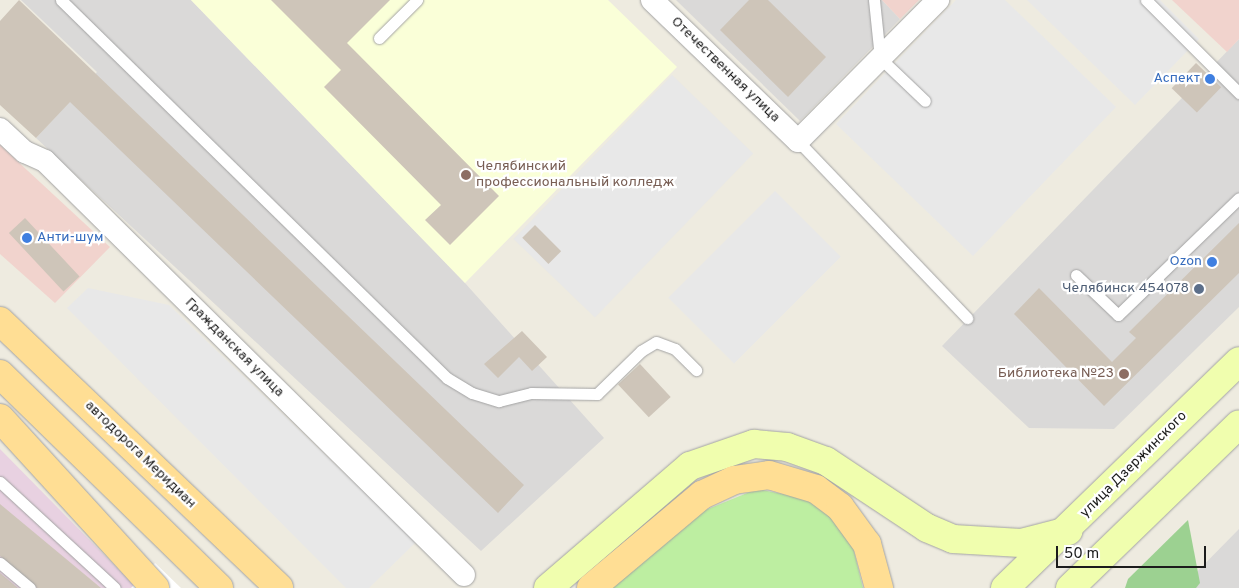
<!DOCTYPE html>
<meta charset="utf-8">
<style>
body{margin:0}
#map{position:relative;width:1239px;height:588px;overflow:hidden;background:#eeebe0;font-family:Overpass,sans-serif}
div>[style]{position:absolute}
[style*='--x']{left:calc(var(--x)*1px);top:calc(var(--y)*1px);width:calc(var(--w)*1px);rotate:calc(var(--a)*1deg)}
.residential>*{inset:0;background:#dad9d8}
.commercial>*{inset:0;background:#f1d3cd}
.industrial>*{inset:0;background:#e8d1e1}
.education>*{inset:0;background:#faffd8}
.grass>*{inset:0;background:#bdeea1}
.forest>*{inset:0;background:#9cd191}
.parking>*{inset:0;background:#e8e8e8;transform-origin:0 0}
.pier>*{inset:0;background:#fff}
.building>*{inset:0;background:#cec5b9;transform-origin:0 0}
.roads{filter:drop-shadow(0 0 1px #a3a3a3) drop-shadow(0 0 1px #a3a3a3)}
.lane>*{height:11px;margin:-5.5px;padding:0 5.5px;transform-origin:5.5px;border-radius:5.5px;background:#fff}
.street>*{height:22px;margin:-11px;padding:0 11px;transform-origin:11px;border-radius:11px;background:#fff}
.secondary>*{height:28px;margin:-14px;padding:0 14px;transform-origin:14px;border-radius:14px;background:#f0feae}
.primary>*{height:28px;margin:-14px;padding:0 14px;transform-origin:14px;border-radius:14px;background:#ffde94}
.dots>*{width:14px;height:14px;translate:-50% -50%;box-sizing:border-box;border:2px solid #fff;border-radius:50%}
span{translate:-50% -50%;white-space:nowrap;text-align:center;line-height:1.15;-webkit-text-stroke:4.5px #fff;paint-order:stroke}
.street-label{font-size:14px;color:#1c1c1c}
.shop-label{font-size:14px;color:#366cbe}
.right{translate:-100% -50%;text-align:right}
.left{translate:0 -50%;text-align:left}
.education-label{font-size:14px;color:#785e54}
.service-label{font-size:14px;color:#4e5e75}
.scale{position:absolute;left:1056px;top:546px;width:150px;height:22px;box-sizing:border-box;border:2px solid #1c1c1c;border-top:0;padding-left:6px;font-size:15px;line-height:18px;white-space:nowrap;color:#1c1c1c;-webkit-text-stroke:4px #fff;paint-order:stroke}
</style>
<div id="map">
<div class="residential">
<i style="clip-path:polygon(21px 0,191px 0,465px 283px,604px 438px,481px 551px,36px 138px,97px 72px)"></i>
<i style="clip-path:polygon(676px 0,882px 0,900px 19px,800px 121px)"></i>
<i style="clip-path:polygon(1239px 39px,1239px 307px,1114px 429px,1029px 428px,942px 346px)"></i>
<i style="clip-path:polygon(1239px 529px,1239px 588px,1181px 588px)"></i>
</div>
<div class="commercial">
<i style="clip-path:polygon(882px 0,919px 0,900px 19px)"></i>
<i style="clip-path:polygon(1172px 0,1239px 0,1239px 39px,1227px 52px)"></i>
<i style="clip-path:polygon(0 145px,110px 247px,55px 303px,0 254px)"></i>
</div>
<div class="industrial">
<i style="clip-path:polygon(0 449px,118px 569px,138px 588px,0 588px)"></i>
</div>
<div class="education">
<i style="clip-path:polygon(191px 0,608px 0,677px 67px,465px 283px)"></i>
</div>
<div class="grass">
<i style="clip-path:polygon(757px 489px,804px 498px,834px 519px,853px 547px,863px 588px,612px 588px,703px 511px)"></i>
</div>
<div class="forest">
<i style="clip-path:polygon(1188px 520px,1200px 583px,1196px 588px,1125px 588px,1128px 579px)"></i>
</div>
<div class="parking">
<i style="clip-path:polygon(956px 0,1005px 0,1116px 107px,973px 256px,836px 124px)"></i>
<i style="clip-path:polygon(1027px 0,1160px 0,1199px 39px,1135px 105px)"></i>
<i style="left:672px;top:75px;width:113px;height:228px;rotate:44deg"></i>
<i style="left:775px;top:191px;width:93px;height:151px;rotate:45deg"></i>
<i style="clip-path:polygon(88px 288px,169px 305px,416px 542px,369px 588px,346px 588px,67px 308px)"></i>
</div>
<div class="pier">
<i style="clip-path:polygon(155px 563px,181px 588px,131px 588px)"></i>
</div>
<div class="building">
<i style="clip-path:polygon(19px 0,524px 485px,498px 513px,70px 102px,36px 138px,0 105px,0 21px)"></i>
<i style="clip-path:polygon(271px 0,390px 0,347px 43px,499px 196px,450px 245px,425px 220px,441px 205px,324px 87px,341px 70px)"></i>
<i style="clip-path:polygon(749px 0,768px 0,826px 57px,788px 97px,720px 30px)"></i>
<i style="left:1196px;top:63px;width:35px;height:35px;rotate:44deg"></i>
<i style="left:25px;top:218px;width:80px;height:22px;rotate:47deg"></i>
<i style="clip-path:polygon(1239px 223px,1239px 273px,1104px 406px,1014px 314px,1039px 288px,1112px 362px,1136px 338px,1129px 332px)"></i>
<i style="left:535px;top:225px;width:37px;height:18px;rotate:45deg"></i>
<i style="clip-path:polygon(522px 331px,547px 357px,532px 371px,519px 357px,498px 378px,484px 364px)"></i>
<i style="left:640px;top:364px;width:45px;height:30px;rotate:47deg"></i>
<i style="clip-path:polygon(0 504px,101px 588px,37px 588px,0 556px)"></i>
<i style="clip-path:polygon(0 573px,18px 588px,0 588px)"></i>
</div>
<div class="roads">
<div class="lane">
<i style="--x:61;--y:0;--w:540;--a:44.4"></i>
<i style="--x:447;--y:378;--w:29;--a:31"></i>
<i style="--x:472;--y:393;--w:28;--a:17"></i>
<i style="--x:499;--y:401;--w:33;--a:-14"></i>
<i style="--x:531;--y:393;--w:66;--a:0.9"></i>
<i style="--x:597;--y:394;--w:62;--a:-44.3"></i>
<i style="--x:641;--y:351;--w:17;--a:-31"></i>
<i style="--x:656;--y:342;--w:20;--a:20"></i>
<i style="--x:675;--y:349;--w:30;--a:45"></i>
<i style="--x:874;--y:0;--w:58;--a:84.1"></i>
<i style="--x:880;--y:58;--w:62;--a:43.7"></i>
<i style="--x:1146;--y:0;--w:132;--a:45"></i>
<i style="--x:379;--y:38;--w:54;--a:-45"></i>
<i style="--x:798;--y:141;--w:245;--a:46.3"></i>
<i style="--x:1076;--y:275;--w:58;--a:43.6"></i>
<i style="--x:1118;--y:315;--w:168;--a:-44"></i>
<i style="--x:0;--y:482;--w:156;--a:42.7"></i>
<i style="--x:0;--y:563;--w:39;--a:40"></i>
</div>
<div class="street">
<i style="--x:652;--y:0;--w:203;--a:44"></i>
<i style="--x:798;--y:141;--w:199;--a:-45.2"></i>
<i style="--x:0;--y:129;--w:34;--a:43"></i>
<i style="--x:25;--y:152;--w:22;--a:24"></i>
<i style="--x:45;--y:161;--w:589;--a:44.66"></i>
</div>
<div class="secondary">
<i style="--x:548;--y:588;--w:187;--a:-40.7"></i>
<i style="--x:690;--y:466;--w:68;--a:-19"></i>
<i style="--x:754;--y:444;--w:33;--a:5"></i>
<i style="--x:787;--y:447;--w:41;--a:19.7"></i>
<i style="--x:826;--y:461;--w:121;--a:33.6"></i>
<i style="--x:927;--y:528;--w:28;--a:23"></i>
<i style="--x:953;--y:539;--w:68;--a:3.4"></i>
<i style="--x:1021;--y:543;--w:49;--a:-14.3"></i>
<i style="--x:1005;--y:588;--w:326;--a:-44.1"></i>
<i style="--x:1070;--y:588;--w:235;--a:-44.1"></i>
</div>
<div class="primary">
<i style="--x:0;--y:321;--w:386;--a:43.7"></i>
<i style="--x:0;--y:374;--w:306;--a:44.3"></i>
<i style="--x:0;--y:418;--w:230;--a:47.6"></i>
<i style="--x:591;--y:588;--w:145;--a:-40"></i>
<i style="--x:702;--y:495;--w:35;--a:-25"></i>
<i style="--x:734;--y:480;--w:35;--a:-8"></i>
<i style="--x:769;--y:475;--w:49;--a:16.6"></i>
<i style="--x:816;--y:489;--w:30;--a:37"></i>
<i style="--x:840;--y:507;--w:46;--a:53.9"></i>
<i style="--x:867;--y:544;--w:46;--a:74.7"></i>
</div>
</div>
<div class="dots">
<i style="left:1210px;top:79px;background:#3f7fe0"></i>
<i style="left:466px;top:175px;background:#8d6e63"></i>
<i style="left:27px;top:238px;background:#3f7fe0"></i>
<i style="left:1212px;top:262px;background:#3f7fe0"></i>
<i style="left:1199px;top:289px;background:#5c6f8a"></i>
<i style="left:1124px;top:374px;background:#8d6e63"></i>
</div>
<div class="street-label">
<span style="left:725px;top:70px;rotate:44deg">Отечественная улица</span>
<span style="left:234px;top:348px;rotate:45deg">Гражданская улица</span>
<span style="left:140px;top:455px;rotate:44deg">автодорога Меридиан</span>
<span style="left:1134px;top:465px;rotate:-45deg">улица Дзержинского</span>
</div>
<div class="shop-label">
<span class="right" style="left:1200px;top:79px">Аспект</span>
<span class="left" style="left:37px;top:238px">Анти-шум</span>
<span class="right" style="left:1202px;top:262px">Ozon</span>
</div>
<div class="education-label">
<span class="left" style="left:476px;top:175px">Челябинский<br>профессиональный колледж</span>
<span class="right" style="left:1114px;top:374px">Библиотека №23</span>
</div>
<div class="service-label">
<span class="right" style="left:1189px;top:289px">Челябинск 454078</span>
</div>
<div class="scale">50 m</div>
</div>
